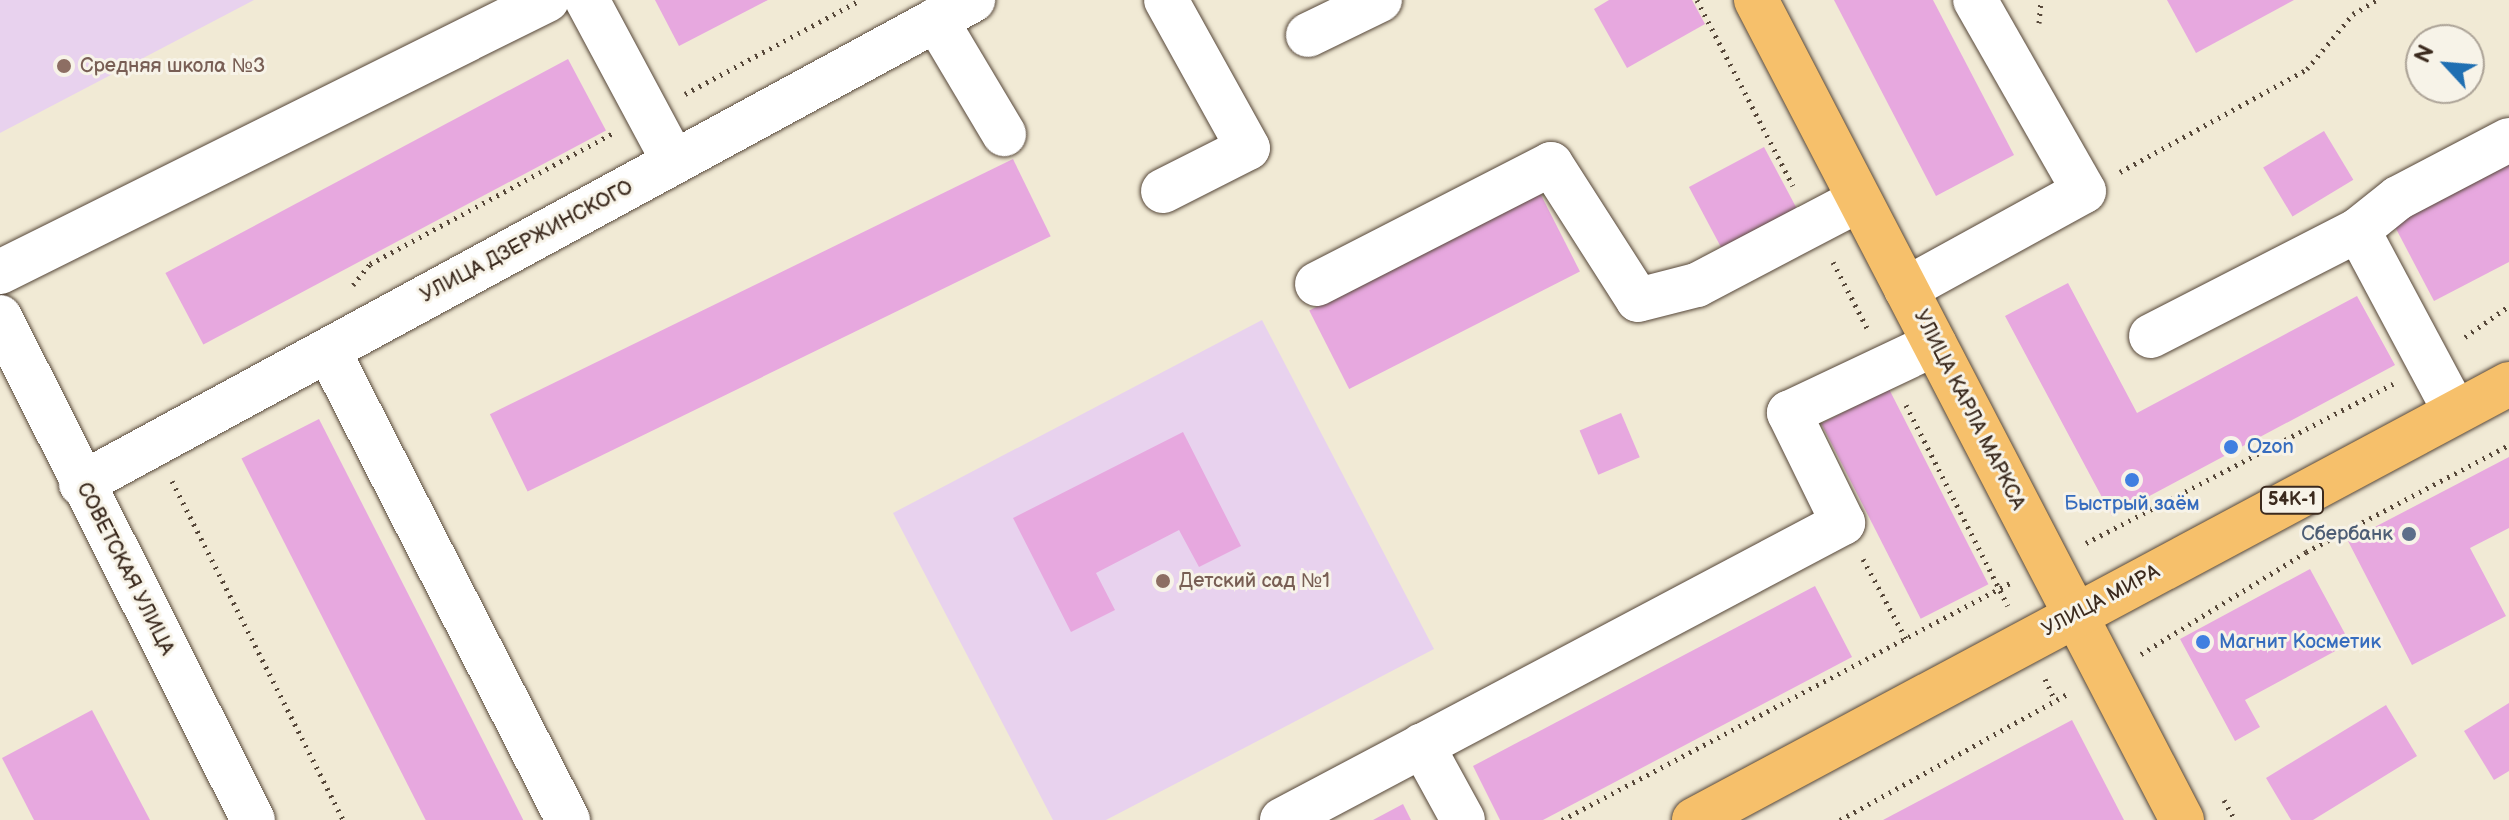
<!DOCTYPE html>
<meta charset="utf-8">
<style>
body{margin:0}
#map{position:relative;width:2509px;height:820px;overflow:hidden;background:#f1ead5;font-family:"Balsamiq Sans",sans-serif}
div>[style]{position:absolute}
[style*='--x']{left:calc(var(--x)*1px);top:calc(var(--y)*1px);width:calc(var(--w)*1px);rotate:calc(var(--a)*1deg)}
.built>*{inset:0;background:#e8d2ee}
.building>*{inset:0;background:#e7a8df;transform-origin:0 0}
.path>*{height:5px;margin-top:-2.5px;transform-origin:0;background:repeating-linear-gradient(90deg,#564739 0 2px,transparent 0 8px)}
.roads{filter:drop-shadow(0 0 2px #564739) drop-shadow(0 0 2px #564739)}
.minor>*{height:44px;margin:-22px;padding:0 22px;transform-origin:22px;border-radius:22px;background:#fff}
.major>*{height:44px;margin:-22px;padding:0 22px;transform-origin:22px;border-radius:22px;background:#f6c06b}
.dots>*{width:22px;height:22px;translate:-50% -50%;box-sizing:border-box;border:4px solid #f7f3e8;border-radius:50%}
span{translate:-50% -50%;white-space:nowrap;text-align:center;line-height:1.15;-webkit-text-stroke:6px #f7f3e8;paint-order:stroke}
.shield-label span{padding:2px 6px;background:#f7f3e8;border:2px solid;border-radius:6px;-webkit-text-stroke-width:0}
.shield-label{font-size:18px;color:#3b2a1e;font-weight:700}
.education-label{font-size:20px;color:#785e54}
.left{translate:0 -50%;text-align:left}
.street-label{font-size:20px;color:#3b2a1e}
.shop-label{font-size:20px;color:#366cbe}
.service-label{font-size:20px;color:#4e5e75}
.right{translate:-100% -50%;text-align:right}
.north{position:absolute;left:2405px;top:24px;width:80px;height:80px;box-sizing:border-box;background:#f7f3e8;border:2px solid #aca397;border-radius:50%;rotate:296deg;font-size:22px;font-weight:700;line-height:32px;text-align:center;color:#3b2a1e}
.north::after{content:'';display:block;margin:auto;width:28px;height:36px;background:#1f6fb2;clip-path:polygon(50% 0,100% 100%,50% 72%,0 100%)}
</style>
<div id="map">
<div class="built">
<i style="clip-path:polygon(0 0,254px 0,0 133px)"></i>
<i style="clip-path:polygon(1262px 320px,1434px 649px,1106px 820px,1053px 820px,893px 513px)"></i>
</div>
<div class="building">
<i style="clip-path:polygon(655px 0,768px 0,679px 46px)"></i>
<i style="clip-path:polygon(1609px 0,1692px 0,1705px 24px,1627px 68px,1594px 9px)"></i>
<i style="clip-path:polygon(1834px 0,1933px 0,2014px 155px,1936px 196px)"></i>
<i style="clip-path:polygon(2167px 0,2294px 0,2196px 53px)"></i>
<i style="left:568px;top:59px;width:81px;height:456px;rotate:62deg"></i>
<i style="left:2324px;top:131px;width:57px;height:71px;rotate:59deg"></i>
<i style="left:1764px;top:147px;width:78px;height:85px;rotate:62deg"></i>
<i style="left:1013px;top:159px;width:86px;height:582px;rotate:64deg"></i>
<i style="clip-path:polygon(2509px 161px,2509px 262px,2434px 301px,2393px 223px)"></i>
<i style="left:1540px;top:193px;width:88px;height:259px;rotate:63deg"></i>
<i style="clip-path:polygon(2068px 283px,2137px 413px,2357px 296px,2395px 365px,2112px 516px,2005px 316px)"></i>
<i style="left:1889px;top:389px;width:219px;height:76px;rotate:63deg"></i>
<i style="left:1621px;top:413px;width:48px;height:45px;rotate:67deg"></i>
<i style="left:319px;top:419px;width:450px;height:87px;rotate:63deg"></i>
<i style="clip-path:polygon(1183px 432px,1241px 546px,1199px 567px,1179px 530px,1096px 573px,1115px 610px,1071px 632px,1013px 518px)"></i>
<i style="clip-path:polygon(2509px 457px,2509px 528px,2470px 548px,2506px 616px,2412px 665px,2348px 541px)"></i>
<i style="clip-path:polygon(2310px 569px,2350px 643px,2245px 700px,2260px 727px,2235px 741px,2180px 639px)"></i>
<i style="clip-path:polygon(1815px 586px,1852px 657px,1543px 820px,1500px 820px,1473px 766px)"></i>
<i style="clip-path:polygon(2509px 703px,2509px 771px,2494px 780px,2464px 731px)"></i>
<i style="clip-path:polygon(2386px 705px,2417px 756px,2313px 820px,2291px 820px,2266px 778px)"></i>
<i style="clip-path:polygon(92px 710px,150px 820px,34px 820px,2px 758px)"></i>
<i style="clip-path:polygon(2072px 720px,2124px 820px,1883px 820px)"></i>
<i style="clip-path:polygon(1403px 804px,1411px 820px,1373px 820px)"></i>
</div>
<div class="path">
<i style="--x:1697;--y:0;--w:209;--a:62.7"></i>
<i style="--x:2039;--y:23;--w:23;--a:-85"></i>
<i style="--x:685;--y:94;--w:199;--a:-28.2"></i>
<i style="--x:2120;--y:172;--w:213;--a:-28.8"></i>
<i style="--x:2307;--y:69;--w:72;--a:-50.1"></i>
<i style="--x:2353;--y:14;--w:27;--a:-31"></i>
<i style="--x:1833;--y:262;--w:74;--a:62.7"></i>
<i style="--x:353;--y:285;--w:27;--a:-51"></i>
<i style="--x:370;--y:264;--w:276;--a:-28.3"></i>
<i style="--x:2465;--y:337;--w:54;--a:-35.2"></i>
<i style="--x:1906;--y:405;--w:225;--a:63.1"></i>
<i style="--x:172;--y:481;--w:380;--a:63.2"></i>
<i style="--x:2086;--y:543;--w:346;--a:-27.4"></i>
<i style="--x:1863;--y:559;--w:91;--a:61.7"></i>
<i style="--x:2141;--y:654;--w:194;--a:-31.7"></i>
<i style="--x:2306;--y:552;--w:229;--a:-27.8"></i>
<i style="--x:2045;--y:679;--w:23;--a:65"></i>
<i style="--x:2224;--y:800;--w:23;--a:61"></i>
<i style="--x:1562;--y:820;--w:507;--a:-27.88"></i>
<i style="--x:1840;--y:820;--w:262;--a:-29"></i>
</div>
<div class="roads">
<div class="minor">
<i style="--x:587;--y:0;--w:184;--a:61.8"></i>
<i style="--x:936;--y:20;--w:133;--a:59.2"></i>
<i style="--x:1308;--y:35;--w:80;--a:-25.9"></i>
<i style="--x:1163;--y:191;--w:95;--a:-26.8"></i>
<i style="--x:1248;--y:148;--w:169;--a:-119"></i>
<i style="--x:2358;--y:230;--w:51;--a:-38.7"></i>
<i style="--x:2398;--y:198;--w:125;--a:-27.6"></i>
<i style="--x:0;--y:272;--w:611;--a:-26.44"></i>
<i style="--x:1317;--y:284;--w:263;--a:-27.1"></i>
<i style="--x:1551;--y:164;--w:161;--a:57.4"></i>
<i style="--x:1638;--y:300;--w:61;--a:-14.3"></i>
<i style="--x:1697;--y:285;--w:183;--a:-27.7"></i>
<i style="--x:1906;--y:289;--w:203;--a:-28.8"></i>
<i style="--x:2084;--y:191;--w:220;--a:-119.7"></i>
<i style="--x:0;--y:317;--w:563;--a:63.3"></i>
<i style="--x:2151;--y:336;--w:233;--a:-27.1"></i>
<i style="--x:2358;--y:230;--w:206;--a:61.9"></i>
<i style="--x:328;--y:350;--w:528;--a:62.95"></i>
<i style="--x:81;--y:484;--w:1015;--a:-28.48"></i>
<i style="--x:1422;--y:745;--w:85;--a:61.3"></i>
<i style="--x:1282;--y:820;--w:635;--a:-27.9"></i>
<i style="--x:1843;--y:523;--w:123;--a:-116.1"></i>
<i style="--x:1789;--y:413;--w:161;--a:-25.3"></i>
</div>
<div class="major">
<i style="--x:1756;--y:0;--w:924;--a:62.55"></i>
<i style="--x:1694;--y:820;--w:924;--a:-28.15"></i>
</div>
</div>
<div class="dots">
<i style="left:64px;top:66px;background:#8d6e63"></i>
<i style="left:2231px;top:447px;background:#3f7fe0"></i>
<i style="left:2132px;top:480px;background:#3f7fe0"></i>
<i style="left:2409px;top:534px;background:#5c6f8a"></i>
<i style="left:1163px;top:581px;background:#8d6e63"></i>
<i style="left:2203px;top:642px;background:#3f7fe0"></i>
</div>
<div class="shield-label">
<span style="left:2292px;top:500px">54К-1</span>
</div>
<div class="education-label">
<span class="left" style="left:80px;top:66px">Средняя школа №3</span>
<span class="left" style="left:1179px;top:581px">Детский сад №1</span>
</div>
<div class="street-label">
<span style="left:527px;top:242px;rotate:-28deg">УЛИЦА ДЗЕРЖИНСКОГО</span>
<span style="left:1969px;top:410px;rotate:63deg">УЛИЦА КАРЛА МАРКСА</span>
<span style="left:125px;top:569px;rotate:63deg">СОВЕТСКАЯ УЛИЦА</span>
<span style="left:2101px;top:601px;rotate:-28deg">УЛИЦА МИРА</span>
</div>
<div class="shop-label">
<span class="left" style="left:2247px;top:447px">Ozon</span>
<span style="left:2132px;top:504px">Быстрый заём</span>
<span class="left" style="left:2219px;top:642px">Магнит Косметик</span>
</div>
<div class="service-label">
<span class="right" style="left:2393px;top:534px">Сбербанк</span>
</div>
<div class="north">N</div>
</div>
